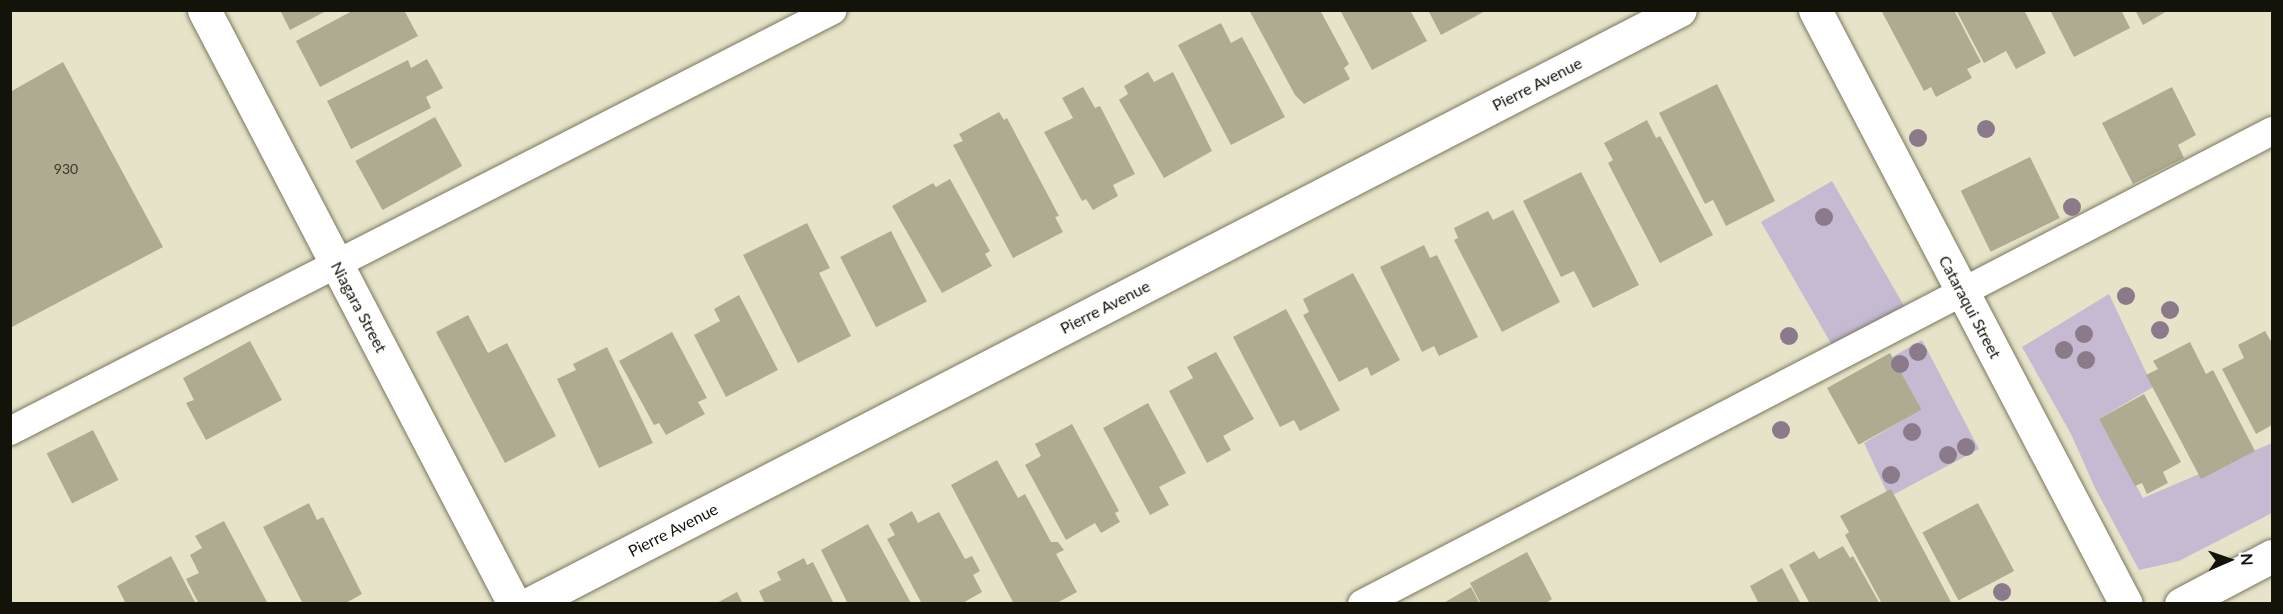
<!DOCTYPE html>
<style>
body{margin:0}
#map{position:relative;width:2283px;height:614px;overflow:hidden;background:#e6e3c8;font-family:Lato,sans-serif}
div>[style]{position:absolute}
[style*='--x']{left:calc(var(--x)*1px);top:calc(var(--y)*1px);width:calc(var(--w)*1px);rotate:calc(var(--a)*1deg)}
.green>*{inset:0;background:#c5bad2;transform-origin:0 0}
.building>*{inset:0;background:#aeab91;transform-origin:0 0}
.roads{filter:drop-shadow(0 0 2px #7a775f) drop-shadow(0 0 2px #7a775f)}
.service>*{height:28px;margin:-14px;padding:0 14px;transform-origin:14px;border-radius:14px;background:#fff}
.minor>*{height:33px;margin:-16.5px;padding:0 16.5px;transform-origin:16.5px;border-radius:16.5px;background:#fff}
.trees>*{width:18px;height:18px;margin:-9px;border-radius:50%;background:#8b7a89}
span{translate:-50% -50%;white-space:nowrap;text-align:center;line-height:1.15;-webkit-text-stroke:4.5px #fff;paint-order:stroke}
.number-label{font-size:14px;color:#3a392c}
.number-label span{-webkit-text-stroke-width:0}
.street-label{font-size:16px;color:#14130a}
.frame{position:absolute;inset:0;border:12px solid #14130a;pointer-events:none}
.north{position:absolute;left:2199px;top:530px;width:60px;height:60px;-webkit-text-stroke:4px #fff;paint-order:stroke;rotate:88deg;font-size:16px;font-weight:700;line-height:24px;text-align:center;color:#14130a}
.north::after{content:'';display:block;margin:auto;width:21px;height:27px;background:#14130a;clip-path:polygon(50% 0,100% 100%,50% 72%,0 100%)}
</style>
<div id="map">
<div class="green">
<i style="left:1832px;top:181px;width:150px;height:82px;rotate:60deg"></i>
<i style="clip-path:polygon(2109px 294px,2153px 387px,2099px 419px,2143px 498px,2272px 443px,2272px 513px,2179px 561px,2139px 570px,2095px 488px,2071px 434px,2022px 347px)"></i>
<i style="clip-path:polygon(1922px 340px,1979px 449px,1889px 497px,1864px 443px,1920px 410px,1892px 357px)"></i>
</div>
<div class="building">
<i style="clip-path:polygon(280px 10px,328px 10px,290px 30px)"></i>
<i style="clip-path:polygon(354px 10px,404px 10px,418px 36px,320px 87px,296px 41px)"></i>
<i style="clip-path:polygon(1249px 10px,1320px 10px,1349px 64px,1344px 68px,1350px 79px,1304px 104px,1295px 95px)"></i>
<i style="clip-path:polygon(1340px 10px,1410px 10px,1427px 41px,1372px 70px)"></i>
<i style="clip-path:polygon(1428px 10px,1487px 10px,1441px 35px)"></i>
<i style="clip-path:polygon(1881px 10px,1954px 10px,1981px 62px,1967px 69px,1972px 78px,1936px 97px,1931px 87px,1924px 91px)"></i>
<i style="clip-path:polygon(1956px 10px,2024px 10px,2046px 53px,2016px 69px,2006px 51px,1984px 63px)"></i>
<i style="clip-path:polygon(2050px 10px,2121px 10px,2130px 28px,2074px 57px)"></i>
<i style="clip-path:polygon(2135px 10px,2169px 10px,2143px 25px)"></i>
<i style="clip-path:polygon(1221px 23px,1231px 43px,1242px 37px,1285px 117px,1231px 145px,1178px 45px)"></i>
<i style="clip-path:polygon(427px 59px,443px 88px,426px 97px,431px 108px,351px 149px,327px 101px,408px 60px,411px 68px)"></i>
<i style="clip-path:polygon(63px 62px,163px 247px,10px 328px,10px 92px)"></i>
<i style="clip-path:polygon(1148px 72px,1154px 82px,1173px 72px,1212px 151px,1164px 178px,1119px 100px,1128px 94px,1124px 86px)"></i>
<i style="clip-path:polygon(1717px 84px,1775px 201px,1726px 226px,1713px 200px,1705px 204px,1659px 113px)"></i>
<i style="clip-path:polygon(1083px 87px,1095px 108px,1100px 106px,1135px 174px,1113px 185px,1118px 196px,1093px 210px,1086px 199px,1082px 201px,1044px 132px,1073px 118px,1062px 98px)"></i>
<i style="clip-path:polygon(2172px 87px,2196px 135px,2178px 145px,2184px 158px,2133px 184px,2102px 123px)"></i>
<i style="clip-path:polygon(999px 112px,1004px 120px,1007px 118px,1059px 216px,1055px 217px,1063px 232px,1013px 258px,953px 145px,963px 141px,959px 134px)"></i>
<i style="left:435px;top:117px;width:56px;height:91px;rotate:61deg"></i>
<i style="clip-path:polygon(1647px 120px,1656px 138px,1660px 136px,1713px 235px,1660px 263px,1608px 163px,1613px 160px,1604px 143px)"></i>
<i style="left:2030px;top:157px;width:68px;height:77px;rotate:64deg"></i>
<i style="clip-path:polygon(1581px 172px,1639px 285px,1593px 308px,1574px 271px,1561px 277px,1523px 201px)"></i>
<i style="clip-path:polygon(950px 179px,990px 251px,985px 254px,992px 266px,942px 293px,892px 206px,933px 183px,936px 187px)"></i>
<i style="clip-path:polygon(1513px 210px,1560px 302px,1502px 332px,1454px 240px,1458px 238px,1454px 228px,1488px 211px,1493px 220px)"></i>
<i style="clip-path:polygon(807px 223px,830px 268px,819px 273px,851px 336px,798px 363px,743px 255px)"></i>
<i style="left:891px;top:231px;width:79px;height:57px;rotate:63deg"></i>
<i style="clip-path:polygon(1424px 245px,1430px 258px,1437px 255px,1478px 337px,1439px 356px,1434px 346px,1422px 352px,1380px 267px)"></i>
<i style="clip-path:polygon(1353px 273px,1400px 360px,1371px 376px,1367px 367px,1339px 382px,1303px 315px,1309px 312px,1303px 299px)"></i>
<i style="clip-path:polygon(739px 295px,778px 370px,726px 397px,694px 335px,720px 321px,714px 309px)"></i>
<i style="clip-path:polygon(1286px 309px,1340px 410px,1300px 431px,1294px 420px,1280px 427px,1233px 337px)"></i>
<i style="clip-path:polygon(468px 315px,488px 353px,507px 343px,556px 436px,505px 463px,436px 332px)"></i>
<i style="clip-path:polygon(2265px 331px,2272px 343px,2272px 425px,2256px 434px,2222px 369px,2244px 358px,2238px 345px)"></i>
<i style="clip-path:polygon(672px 332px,707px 398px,698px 402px,705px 414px,666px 435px,659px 423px,654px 425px,619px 361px)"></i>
<i style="clip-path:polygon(250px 341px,282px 400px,206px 440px,186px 403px,194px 400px,183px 378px)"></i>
<i style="clip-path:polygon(2190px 342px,2206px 374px,2213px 370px,2255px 451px,2201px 479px,2146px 375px,2158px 369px,2153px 361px)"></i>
<i style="clip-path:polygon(607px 347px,653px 443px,599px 468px,557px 379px,576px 370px,573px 364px)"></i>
<i style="clip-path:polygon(1216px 352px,1254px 419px,1223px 436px,1231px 450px,1207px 463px,1169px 391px,1193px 378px,1187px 367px)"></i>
<i style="left:1890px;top:353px;width:65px;height:72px;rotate:61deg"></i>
<i style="clip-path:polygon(2144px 394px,2181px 462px,2163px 472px,2168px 483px,2147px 494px,2142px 483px,2135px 486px,2099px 419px)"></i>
<i style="clip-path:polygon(1148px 403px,1186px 473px,1159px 487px,1169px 505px,1150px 515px,1103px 428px)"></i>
<i style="clip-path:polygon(1072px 424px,1119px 511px,1115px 513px,1120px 522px,1101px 533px,1095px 523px,1066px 540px,1025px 465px,1041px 456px,1035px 444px)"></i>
<i style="left:93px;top:430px;width:56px;height:52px;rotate:63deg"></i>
<i style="clip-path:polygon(997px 460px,1018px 498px,1025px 494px,1051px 542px,1058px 542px,1064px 550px,1056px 554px,1077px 592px,1055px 604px,1014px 604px,951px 485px)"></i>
<i style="clip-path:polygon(1891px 489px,1951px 602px,1949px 604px,1882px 604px,1845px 535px,1849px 532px,1840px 516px)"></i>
<i style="clip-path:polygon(309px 503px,317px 520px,323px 517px,362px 594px,344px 604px,303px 604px,263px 527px)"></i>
<i style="left:1978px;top:503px;width:77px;height:63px;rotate:62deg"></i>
<i style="clip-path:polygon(912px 511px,918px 523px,939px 512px,965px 559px,972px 556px,980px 571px,973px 575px,982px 592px,961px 604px,922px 604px,887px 539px,895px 535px,889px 524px)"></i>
<i style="clip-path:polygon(224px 521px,268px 604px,199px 604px,186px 579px,199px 573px,190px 555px,202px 548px,195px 536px)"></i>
<i style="clip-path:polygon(868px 524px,911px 603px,910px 604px,848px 604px,821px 550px)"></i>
<i style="clip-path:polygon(1843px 546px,1850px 558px,1853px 556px,1880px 604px,1810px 604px,1789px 565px,1814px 551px,1819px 559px)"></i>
<i style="clip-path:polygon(1527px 552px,1552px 599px,1545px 604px,1481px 604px,1470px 583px)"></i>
<i style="clip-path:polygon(171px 556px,196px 604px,126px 604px,117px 586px)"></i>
<i style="clip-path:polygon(804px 558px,807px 565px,813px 562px,834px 604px,765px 604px,759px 591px,781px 580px,777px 572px)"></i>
<i style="clip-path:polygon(1782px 568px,1801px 604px,1759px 604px,1750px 586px)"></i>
<i style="clip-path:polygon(1471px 587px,1480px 604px,1442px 604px)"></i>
<i style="clip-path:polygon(737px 592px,743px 604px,715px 604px)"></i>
</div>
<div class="roads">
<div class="service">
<i style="--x:10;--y:431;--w:924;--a:-27.09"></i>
<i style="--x:1362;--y:604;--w:1026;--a:-27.46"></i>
</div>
<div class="minor">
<i style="--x:204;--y:10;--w:670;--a:62.44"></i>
<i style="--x:1815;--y:10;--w:670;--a:62.36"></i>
<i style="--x:529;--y:604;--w:1295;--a:-27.3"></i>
<i style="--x:2181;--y:604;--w:103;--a:-27.8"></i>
</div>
</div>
<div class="trees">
<i style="left:1986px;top:129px"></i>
<i style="left:1918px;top:138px"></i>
<i style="left:2072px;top:207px"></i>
<i style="left:1824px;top:217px"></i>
<i style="left:2126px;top:296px"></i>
<i style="left:2170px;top:310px"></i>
<i style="left:2160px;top:330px"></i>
<i style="left:2084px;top:334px"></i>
<i style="left:1789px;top:336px"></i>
<i style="left:2064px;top:350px"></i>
<i style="left:1918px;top:352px"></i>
<i style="left:2086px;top:360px"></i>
<i style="left:1900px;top:364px"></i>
<i style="left:1781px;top:430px"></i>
<i style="left:1912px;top:432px"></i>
<i style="left:1966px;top:447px"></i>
<i style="left:1948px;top:455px"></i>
<i style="left:1891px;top:475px"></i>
<i style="left:2002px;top:592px"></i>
</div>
<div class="number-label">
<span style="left:66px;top:169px">930</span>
</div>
<div class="street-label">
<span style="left:1537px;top:84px;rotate:-27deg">Pierre Avenue</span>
<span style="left:359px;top:307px;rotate:62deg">Niagara Street</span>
<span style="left:1105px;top:307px;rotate:-27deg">Pierre Avenue</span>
<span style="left:1970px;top:307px;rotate:62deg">Cataraqui Street</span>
<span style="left:673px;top:530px;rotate:-27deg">Pierre Avenue</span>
</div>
<div class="frame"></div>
<div class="north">N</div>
</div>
